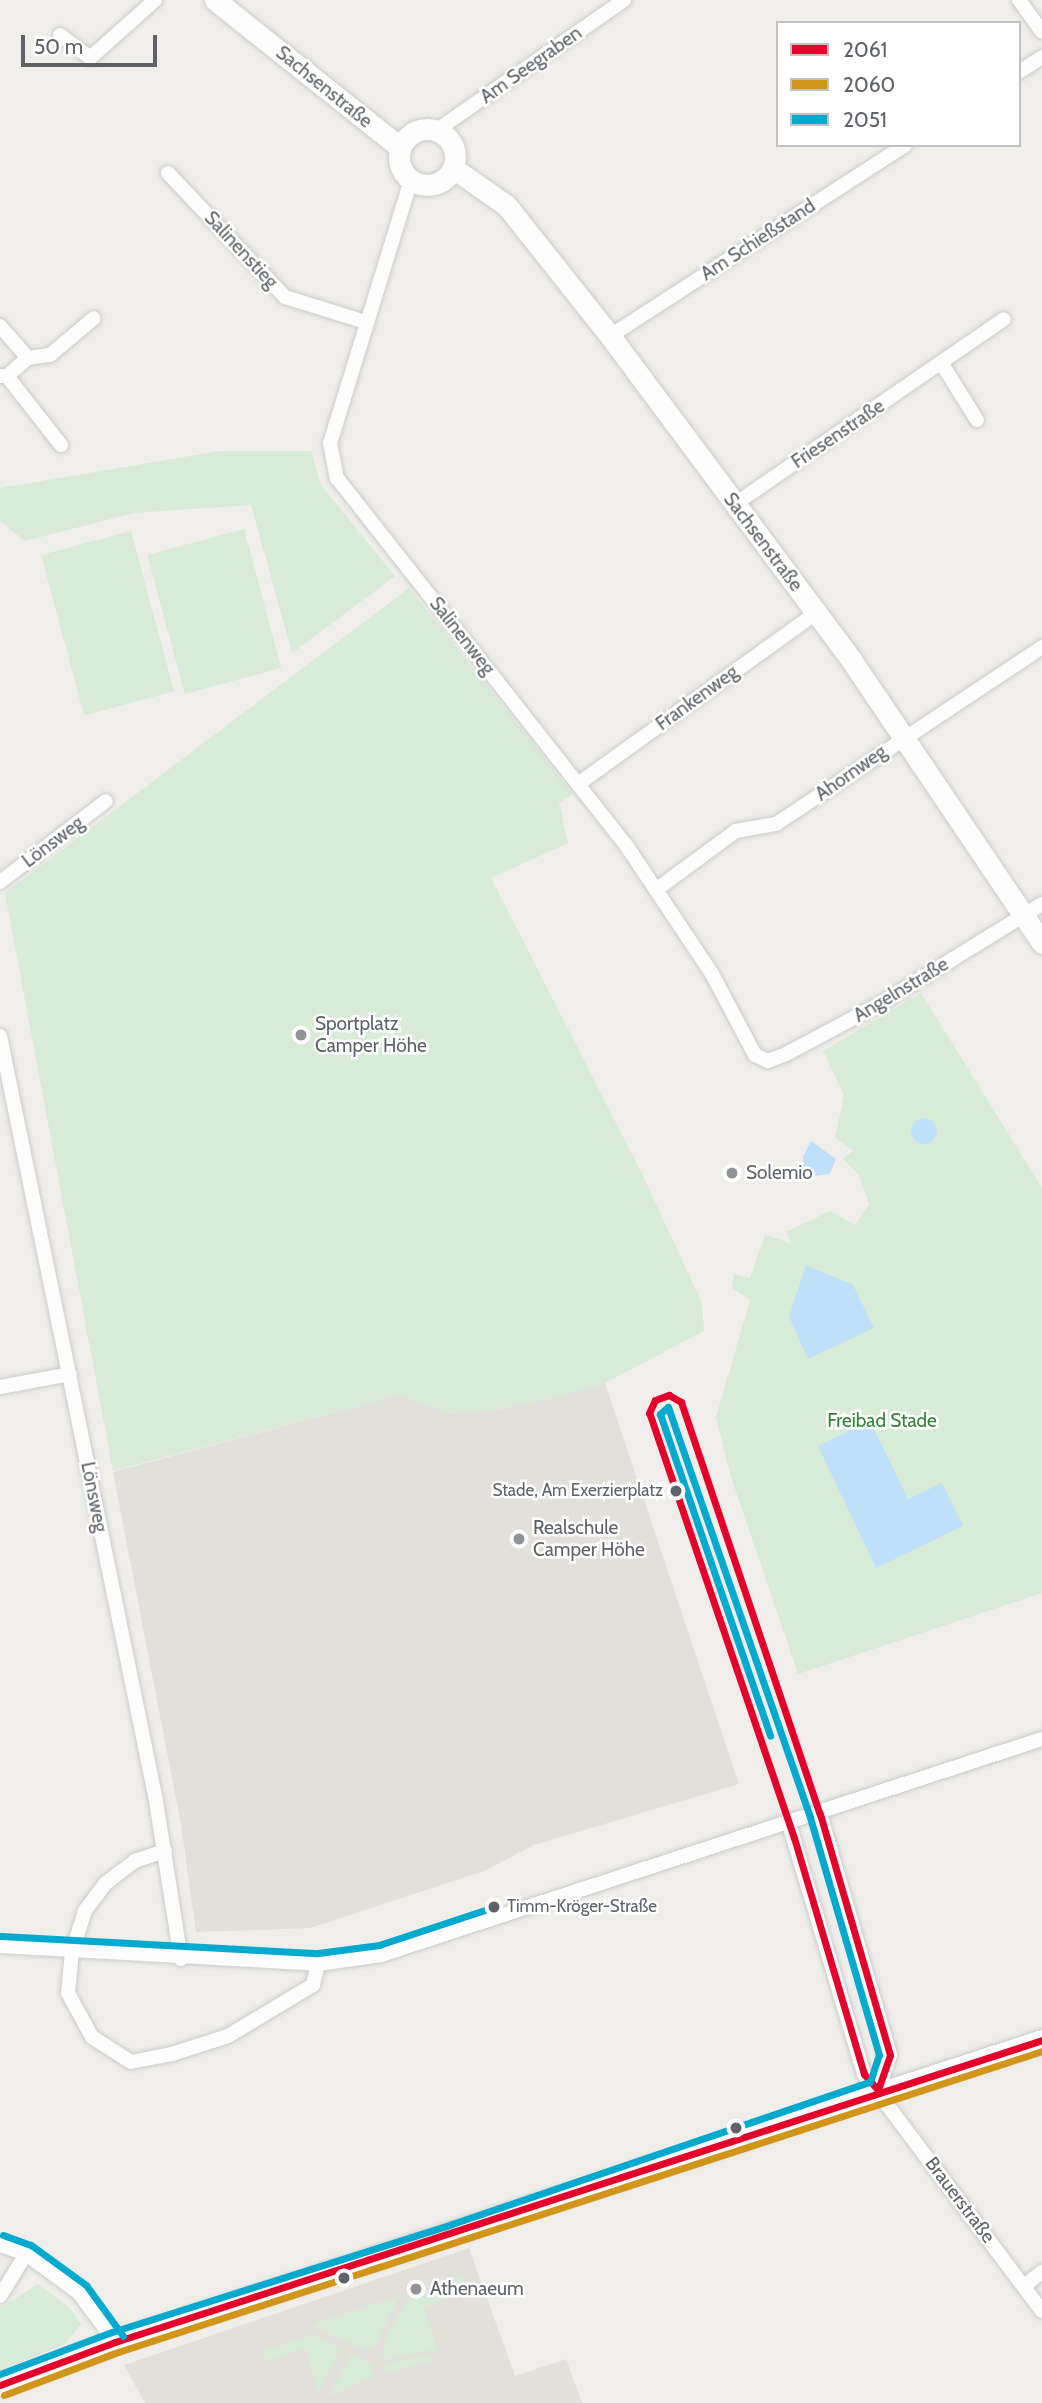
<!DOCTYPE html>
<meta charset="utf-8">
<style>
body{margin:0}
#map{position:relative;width:1042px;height:2403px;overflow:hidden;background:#efeeea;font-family:Cabin,sans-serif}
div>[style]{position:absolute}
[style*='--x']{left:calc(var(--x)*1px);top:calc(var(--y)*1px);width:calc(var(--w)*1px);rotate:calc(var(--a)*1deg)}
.education>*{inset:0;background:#e2e0da}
.green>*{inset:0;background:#d8ebd6;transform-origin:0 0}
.water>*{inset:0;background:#bfe0f9}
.round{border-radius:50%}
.roads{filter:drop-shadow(0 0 2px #cbcccc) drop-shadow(0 0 2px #cbcccc)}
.street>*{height:14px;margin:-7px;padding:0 7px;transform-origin:7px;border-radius:7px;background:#fdfcfc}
.secondary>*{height:21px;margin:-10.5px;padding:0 10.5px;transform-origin:10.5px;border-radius:10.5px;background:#fdfcfc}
.secondary>.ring{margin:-10.5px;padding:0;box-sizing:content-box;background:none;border:21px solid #fdfcfc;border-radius:50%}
.bus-1>*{height:7px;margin:-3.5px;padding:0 3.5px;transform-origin:3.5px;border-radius:3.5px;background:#e4002b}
.bus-2>*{height:7px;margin:-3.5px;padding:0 3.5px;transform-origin:3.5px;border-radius:3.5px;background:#d1951a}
.bus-3>*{height:7px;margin:-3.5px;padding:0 3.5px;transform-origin:3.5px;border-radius:3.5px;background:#00a9ce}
.dots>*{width:19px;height:19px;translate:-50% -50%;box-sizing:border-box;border:4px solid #fff;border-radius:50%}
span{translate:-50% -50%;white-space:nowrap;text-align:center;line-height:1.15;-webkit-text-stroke:5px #fff;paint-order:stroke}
.bus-label{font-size:17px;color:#5f6368}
.right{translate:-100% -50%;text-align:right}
.left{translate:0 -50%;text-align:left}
.street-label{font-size:19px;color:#5f6368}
.poi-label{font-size:19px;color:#5f6368}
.park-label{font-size:19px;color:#348238}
.legend{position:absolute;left:776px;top:21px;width:245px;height:126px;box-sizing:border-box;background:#fff;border:2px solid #bfc1c3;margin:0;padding:9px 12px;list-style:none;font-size:21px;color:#5f6368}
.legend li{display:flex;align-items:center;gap:14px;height:35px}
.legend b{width:35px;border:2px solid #bfc1c3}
.scale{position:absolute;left:21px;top:35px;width:136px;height:32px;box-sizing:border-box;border:4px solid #5f6368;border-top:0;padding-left:9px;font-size:21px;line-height:24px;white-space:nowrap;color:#5f6368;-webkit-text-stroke:5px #fff;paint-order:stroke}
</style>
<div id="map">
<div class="education">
<i style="clip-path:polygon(605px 1383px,739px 1784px,534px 1845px,484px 1871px,310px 1928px,196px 1932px,181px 1825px,113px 1472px,399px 1395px,448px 1413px,497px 1410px)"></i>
<i style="clip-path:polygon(469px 2248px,515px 2376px,566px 2359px,582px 2403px,145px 2403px,124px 2365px)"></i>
</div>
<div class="green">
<i style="clip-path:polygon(220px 451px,311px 451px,321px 485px,395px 576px,292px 653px,251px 505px,134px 513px,25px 541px,0 521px,0 488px)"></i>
<i style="left:244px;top:529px;width:144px;height:100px;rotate:75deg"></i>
<i style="left:131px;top:531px;width:166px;height:93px;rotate:75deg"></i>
<i style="clip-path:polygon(409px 588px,573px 794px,559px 803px,568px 843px,491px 878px,643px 1176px,702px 1303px,704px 1331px,605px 1383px,555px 1398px,497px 1410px,448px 1413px,399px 1395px,113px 1471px,5px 893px)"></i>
<i style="clip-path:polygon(921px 993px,1042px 1188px,1042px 1593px,798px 1674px,731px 1477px,716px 1417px,750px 1300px,732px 1288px,734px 1274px,750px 1278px,765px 1235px,791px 1243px,786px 1232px,830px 1211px,855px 1225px,869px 1204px,859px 1175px,843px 1159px,853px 1151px,835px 1138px,844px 1095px,823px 1051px)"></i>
<i style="clip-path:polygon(462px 2274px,468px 2290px,424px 2308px,439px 2354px,431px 2350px,383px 2360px,385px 2339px,407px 2300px)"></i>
<i style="clip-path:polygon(38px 2284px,70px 2308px,81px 2324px,65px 2344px,0 2370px,0 2308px)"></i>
<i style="clip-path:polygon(400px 2296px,375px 2346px,367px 2351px,311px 2325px)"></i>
<i style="clip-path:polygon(313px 2334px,339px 2349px,319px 2392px,305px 2348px,267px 2362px,263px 2351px)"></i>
<i style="clip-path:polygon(352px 2354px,370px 2364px,374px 2376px,329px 2396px)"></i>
<i style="clip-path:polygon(427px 2355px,435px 2361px,387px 2372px,384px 2364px)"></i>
</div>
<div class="water">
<i class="round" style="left:911px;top:1118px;width:26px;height:26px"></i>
<i style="clip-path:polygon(811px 1141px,836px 1159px,830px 1174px,804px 1177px,803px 1157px)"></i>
<i style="clip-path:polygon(806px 1265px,853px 1285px,874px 1328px,808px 1359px,789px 1317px)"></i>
<i style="clip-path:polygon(870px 1421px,908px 1499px,942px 1483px,963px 1526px,876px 1568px,818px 1446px)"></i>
</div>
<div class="roads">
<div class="street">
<i style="--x:1019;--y:0;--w:39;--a:54"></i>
<i style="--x:60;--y:35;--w:38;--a:37"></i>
<i style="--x:90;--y:58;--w:87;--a:-41.7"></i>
<i style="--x:1019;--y:72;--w:27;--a:-33"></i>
<i style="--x:437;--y:130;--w:228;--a:-34.8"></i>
<i style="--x:168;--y:173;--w:170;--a:46.7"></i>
<i style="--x:285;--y:297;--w:85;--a:17.2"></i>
<i style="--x:411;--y:180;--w:275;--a:107.1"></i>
<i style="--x:330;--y:443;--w:36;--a:79"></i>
<i style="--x:337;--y:478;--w:467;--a:51.8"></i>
<i style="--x:626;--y:845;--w:155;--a:56.3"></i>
<i style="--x:712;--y:974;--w:92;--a:62"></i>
<i style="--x:755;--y:1055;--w:14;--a:25"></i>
<i style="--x:768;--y:1061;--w:19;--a:-21"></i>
<i style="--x:786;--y:1054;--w:106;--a:-28"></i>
<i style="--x:880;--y:1004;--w:190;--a:-31.7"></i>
<i style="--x:0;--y:326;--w:43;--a:48.8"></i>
<i style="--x:610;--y:336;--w:351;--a:-32.9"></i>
<i style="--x:28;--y:358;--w:22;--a:-8"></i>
<i style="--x:50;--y:355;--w:57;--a:-40.1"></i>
<i style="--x:942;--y:364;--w:66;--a:58"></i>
<i style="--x:0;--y:376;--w:7;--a:0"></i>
<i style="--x:7;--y:376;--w:28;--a:-41"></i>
<i style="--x:7;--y:376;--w:88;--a:52"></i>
<i style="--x:735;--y:504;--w:326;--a:-34.5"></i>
<i style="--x:578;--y:784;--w:293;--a:-35.7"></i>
<i style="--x:0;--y:882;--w:133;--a:-37.4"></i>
<i style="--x:657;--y:889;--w:98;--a:-36.3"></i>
<i style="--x:736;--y:831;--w:41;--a:-9.9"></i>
<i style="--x:776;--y:824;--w:320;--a:-33.6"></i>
<i style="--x:0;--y:1036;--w:781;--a:78.47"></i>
<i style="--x:156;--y:1801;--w:160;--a:81"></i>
<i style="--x:0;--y:1387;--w:71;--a:-10.5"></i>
<i style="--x:820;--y:1814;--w:251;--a:73.8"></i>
<i style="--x:890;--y:2055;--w:37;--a:109"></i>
<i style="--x:789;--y:1824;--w:261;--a:73.3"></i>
<i style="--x:864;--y:2074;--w:296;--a:53.1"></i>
<i style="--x:165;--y:1851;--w:32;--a:162"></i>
<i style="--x:135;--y:1861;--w:38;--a:143"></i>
<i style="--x:105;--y:1884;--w:34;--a:127"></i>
<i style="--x:85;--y:1911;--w:43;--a:107.6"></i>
<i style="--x:72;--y:1952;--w:41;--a:95.6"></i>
<i style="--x:68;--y:1993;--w:50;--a:61.4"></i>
<i style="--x:92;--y:2037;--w:46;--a:32.7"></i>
<i style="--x:131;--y:2062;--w:42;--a:-11"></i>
<i style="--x:172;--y:2054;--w:59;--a:-17.8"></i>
<i style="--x:228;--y:2036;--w:99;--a:-31"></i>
<i style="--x:313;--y:1985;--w:22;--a:-77"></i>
<i style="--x:0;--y:1946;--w:319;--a:3.2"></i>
<i style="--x:318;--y:1964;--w:64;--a:-8.1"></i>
<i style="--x:381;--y:1955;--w:695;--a:-18.1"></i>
<i style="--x:0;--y:2245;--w:28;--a:19"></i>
<i style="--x:26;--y:2254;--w:66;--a:36.3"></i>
<i style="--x:79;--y:2293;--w:61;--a:53.7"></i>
<i style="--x:1024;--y:2286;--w:23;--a:-38"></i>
<i style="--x:0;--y:2296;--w:49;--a:-58.2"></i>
</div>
<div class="secondary">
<i style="--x:215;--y:0;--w:236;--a:38.5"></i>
<i class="ring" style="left:399px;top:129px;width:35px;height:35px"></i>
<i style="--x:453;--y:168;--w:66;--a:35.1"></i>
<i style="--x:507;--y:206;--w:166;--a:51.6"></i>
<i style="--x:610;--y:336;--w:405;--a:53.3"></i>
<i style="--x:852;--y:661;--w:340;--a:56"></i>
<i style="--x:0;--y:2385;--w:123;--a:-20.5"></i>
<i style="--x:115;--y:2342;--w:975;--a:-18.04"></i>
</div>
</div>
<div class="bus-1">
<i style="--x:669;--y:1395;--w:14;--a:30"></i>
<i style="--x:681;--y:1402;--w:435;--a:71.4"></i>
<i style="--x:820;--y:1814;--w:251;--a:73.8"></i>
<i style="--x:890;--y:2055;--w:37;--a:109"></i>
<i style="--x:878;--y:2090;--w:21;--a:-131"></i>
<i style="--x:864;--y:2074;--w:246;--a:-106.5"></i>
<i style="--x:794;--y:1838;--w:449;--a:-108.8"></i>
<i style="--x:649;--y:1413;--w:14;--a:-65"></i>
<i style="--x:655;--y:1400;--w:15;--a:-20"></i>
<i style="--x:0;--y:2385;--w:123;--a:-20.5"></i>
<i style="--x:115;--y:2342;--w:975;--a:-18.04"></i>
</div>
<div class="bus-2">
<i style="--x:4;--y:2395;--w:122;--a:-20.7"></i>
<i style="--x:118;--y:2352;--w:972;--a:-18.04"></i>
</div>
<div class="bus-3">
<i style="--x:1;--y:1936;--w:317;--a:3.1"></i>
<i style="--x:318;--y:1953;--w:62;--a:-7.5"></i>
<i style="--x:379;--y:1945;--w:121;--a:-18.3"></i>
<i style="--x:3;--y:2235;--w:30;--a:20"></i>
<i style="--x:31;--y:2245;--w:68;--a:36"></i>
<i style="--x:86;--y:2285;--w:63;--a:54"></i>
<i style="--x:0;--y:2374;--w:120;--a:-20.6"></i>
<i style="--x:112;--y:2332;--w:357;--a:-17.6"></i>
<i style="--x:452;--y:2224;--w:441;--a:-18.8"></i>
<i style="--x:870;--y:2082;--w:28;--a:-72"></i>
<i style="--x:879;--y:2055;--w:248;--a:-106.2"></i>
<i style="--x:810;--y:1817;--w:434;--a:-109.1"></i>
<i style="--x:668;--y:1407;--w:11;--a:139"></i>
<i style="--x:660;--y:1414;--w:340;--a:71.1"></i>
</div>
<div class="dots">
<i style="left:301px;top:1035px;background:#919496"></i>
<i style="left:732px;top:1173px;background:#919496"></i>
<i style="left:676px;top:1491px;background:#5f6368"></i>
<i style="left:519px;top:1539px;background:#919496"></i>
<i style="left:494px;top:1907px;background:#5f6368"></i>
<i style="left:736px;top:2128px;background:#5f6368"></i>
<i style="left:344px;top:2278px;background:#5f6368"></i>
<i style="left:416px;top:2289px;background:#919496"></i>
</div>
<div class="bus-label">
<span class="right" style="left:663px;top:1491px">Stade, Am Exerzierplatz</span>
<span class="left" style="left:507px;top:1907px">Timm-Kröger-Straße</span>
</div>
<div class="street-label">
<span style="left:531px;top:65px;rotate:-35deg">Am Seegraben</span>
<span style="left:324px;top:87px;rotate:39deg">Sachsenstraße</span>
<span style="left:758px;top:240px;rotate:-33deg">Am Schießstand</span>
<span style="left:241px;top:250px;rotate:47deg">Salinenstieg</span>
<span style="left:838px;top:434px;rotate:-34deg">Friesenstraße</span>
<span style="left:763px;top:542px;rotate:53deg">Sachsenstraße</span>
<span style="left:462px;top:636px;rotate:52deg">Salinenweg</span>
<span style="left:697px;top:698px;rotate:-36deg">Frankenweg</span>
<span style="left:851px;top:773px;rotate:-35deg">Ahornweg</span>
<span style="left:53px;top:842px;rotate:-37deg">Lönsweg</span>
<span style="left:901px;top:990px;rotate:-31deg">Angelnstraße</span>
<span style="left:94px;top:1497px;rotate:79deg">Lönsweg</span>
<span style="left:960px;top:2200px;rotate:53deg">Brauerstraße</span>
</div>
<div class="poi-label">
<span class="left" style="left:315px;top:1035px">Sportplatz<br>Camper Höhe</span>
<span class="left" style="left:746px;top:1173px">Solemio</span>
<span class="left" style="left:533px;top:1539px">Realschule<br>Camper Höhe</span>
<span class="left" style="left:430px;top:2289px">Athenaeum</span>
</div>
<div class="park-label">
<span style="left:882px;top:1421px">Freibad Stade</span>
</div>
<ul class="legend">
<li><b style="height:9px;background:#e4002b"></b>2061</li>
<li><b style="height:9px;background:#d1951a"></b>2060</li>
<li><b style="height:9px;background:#00a9ce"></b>2051</li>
</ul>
<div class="scale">50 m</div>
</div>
